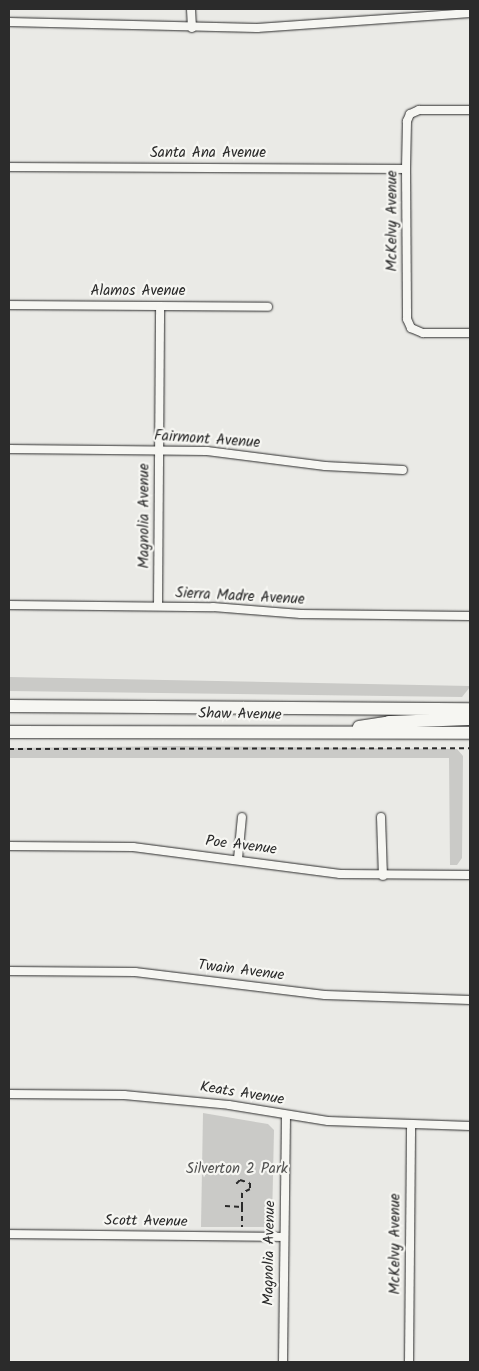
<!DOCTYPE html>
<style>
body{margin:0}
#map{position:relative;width:479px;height:1371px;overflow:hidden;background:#eaeae6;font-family:Kalam,sans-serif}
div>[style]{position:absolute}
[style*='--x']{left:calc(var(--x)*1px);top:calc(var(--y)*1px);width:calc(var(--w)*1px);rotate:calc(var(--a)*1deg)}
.green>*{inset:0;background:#cacac7}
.path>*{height:2px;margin-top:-1px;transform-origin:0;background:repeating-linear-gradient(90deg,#2b2b2b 0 5px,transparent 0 9px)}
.roads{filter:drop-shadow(0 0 1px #2b2b2b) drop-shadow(0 0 1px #2b2b2b)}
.street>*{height:8px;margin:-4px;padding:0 4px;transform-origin:4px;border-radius:4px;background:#f6f6f2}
.primary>*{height:12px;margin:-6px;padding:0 6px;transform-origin:6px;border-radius:6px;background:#f6f6f2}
span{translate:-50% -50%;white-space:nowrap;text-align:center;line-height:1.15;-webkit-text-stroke:4.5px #f6f6f2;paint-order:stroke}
.street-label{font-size:15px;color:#2b2b2b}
.park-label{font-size:15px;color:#535352}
.frame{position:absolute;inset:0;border:10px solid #2b2b2b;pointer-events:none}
</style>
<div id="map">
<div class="green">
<i style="clip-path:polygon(9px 677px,470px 686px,470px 687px,462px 697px,9px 691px)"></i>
<i style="clip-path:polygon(179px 746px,457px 749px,463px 756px,462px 858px,457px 865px,450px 865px,449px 758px,9px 758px,9px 748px)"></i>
<i style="clip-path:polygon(203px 1113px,268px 1124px,274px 1130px,272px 1221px,267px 1227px,201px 1227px)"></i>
</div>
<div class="path">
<i style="--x:9;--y:749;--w:461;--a:-0.1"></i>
<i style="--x:236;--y:1184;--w:6;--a:-45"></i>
<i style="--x:240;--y:1180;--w:10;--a:17"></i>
<i style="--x:250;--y:1183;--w:6;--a:90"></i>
<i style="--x:250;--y:1189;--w:9;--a:153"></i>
<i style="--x:242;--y:1193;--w:14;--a:90"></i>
<i style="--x:225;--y:1206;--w:17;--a:3"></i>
<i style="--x:242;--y:1207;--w:20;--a:90"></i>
</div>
<div class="roads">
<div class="street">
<i style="--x:191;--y:9;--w:19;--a:87"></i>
<i style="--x:9;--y:22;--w:248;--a:1.4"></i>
<i style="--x:257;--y:28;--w:214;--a:-4"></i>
<i style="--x:470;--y:110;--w:51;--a:180"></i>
<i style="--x:419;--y:110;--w:10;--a:156"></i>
<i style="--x:410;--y:114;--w:8;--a:113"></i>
<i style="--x:407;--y:121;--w:48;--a:91.2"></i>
<i style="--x:406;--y:169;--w:150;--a:89.6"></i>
<i style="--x:407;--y:319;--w:10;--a:66"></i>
<i style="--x:411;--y:328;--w:13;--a:23"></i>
<i style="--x:423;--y:333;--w:47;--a:0"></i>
<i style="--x:9;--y:167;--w:397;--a:0.3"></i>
<i style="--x:9;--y:305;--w:259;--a:0.4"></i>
<i style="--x:9;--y:449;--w:198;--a:0.6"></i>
<i style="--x:207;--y:451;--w:119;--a:7.2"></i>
<i style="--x:325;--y:466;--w:78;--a:2.9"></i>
<i style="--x:9;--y:605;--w:204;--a:0.6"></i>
<i style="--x:213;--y:607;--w:88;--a:4.5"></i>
<i style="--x:301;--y:614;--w:169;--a:0.7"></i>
<i style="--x:158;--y:606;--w:300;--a:-89.6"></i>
<i style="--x:381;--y:817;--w:59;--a:88.1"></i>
<i style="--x:9;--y:846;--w:124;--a:0.5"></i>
<i style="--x:133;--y:847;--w:209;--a:7.4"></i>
<i style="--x:340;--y:874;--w:130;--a:0.4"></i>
<i style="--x:238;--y:859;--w:42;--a:-84.6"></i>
<i style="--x:9;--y:971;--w:126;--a:0.5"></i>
<i style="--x:135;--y:972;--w:191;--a:6.9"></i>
<i style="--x:325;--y:995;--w:145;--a:2"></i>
<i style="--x:9;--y:1094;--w:115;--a:0.5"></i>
<i style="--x:124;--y:1095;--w:105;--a:5.4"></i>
<i style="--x:229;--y:1105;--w:100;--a:9.2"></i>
<i style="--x:328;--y:1121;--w:142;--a:2"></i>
<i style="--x:9;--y:1234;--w:275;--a:0.6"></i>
<i style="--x:283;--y:1362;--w:247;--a:-89.3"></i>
<i style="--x:409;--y:1362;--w:237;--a:-89.5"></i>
</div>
<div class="primary">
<i style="--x:9;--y:706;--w:461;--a:0.4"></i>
<i style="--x:359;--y:727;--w:30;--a:-9"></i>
<i style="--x:389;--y:722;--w:81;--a:-2.1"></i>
<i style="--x:9;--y:732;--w:461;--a:0.1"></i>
</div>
</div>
<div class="street-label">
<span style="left:208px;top:154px">Santa Ana Avenue</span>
<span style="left:393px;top:221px;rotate:-90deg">McKelvy Avenue</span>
<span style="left:138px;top:292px">Alamos Avenue</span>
<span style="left:207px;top:440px;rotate:4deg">Fairmont Avenue</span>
<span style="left:145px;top:516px;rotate:-90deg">Magnolia Avenue</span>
<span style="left:240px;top:597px;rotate:3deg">Sierra Madre Avenue</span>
<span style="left:240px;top:715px;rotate:1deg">Shaw Avenue</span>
<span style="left:241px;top:846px;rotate:7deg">Poe Avenue</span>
<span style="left:241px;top:971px;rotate:7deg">Twain Avenue</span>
<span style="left:242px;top:1094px;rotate:9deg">Keats Avenue</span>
<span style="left:146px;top:1222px;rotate:1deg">Scott Avenue</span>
<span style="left:396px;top:1244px;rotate:-90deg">McKelvy Avenue</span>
<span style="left:270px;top:1253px;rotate:-89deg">Magnolia Avenue</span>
</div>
<div class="park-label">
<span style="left:237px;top:1170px">Silverton 2 Park</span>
</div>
<div class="frame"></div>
</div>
